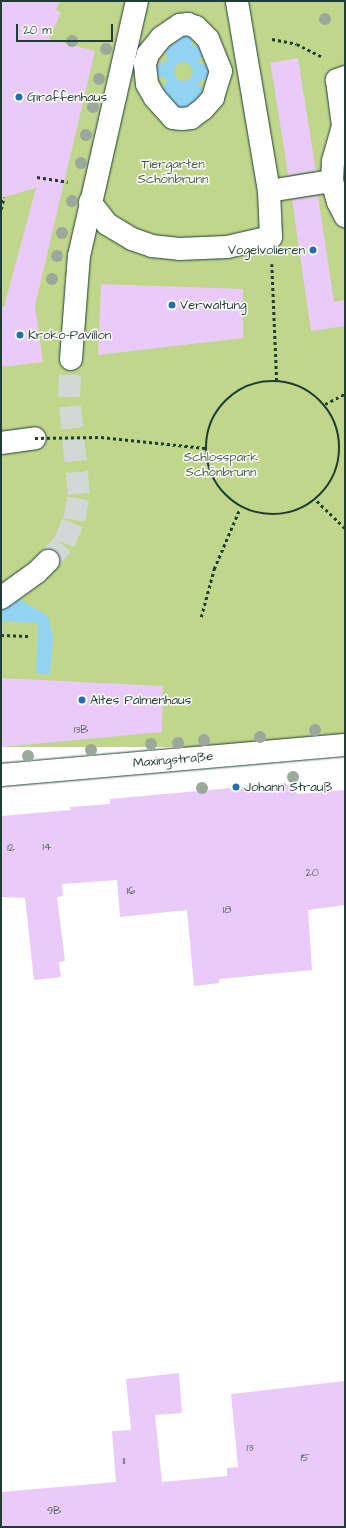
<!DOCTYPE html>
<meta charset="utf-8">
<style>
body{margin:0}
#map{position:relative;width:346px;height:1528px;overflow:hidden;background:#fff;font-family:"Architects Daughter",sans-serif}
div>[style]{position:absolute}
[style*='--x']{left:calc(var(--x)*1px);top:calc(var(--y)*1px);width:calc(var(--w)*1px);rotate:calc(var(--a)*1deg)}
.green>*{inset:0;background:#c0d68b;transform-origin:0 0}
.water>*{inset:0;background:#92d3f3}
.building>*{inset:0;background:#e9caf8;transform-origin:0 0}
.street-tunnel>*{height:22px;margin-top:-11px;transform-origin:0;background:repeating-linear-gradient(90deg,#d2d8d6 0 22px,transparent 0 33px)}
.path>*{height:2.5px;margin-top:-1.25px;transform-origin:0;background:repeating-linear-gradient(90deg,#1f3d34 0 3px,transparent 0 6px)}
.path>.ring{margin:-1.25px;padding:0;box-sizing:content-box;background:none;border:2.5px solid #1f3d34;border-radius:50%}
.roads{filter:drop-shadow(0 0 1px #1f3d34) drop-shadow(0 0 1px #1f3d34)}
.street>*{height:22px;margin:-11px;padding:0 11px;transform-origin:11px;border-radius:11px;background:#fff}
.secondary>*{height:22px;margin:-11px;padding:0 11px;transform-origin:11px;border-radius:11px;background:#fff}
.path-bridge>*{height:2.5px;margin-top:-1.25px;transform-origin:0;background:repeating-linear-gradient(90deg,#1f3d34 0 3px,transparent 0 6px)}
.trees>*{width:12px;height:12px;margin:-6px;border-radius:50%;background:#9aa99b}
.dots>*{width:11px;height:11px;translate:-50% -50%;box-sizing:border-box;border:2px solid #fff;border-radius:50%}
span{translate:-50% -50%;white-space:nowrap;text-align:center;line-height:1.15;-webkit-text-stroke:3px #fff;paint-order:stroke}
.number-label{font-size:11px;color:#526065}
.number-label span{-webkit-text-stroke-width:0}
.poi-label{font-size:13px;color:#1f3d34}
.left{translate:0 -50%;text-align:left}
.right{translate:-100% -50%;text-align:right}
.park-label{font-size:13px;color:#47634a}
.street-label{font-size:13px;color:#1f3d34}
.frame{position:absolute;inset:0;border:2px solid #1f3d34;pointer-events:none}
.scale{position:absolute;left:16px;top:24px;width:97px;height:18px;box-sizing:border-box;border:2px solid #1f3d34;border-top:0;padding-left:5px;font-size:12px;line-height:14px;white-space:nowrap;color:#1f3d34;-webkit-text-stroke:3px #fff;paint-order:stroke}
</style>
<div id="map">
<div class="green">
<i style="left:1px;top:1px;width:344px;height:746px"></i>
</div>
<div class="water">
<i style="clip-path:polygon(evenodd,186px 32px,193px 39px,191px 45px,201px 47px,203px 55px,198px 61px,199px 64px,205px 64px,210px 68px,209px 78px,197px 83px,202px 88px,202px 96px,195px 100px,193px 107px,179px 111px,162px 92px,162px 87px,167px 82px,166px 79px,157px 75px,156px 68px,161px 62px,167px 62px,166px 49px,170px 45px,176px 44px,175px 40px,186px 32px,183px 62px,190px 65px,193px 72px,191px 78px,185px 81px,178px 80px,174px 73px,176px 65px,183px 62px)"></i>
<i style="clip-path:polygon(16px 597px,48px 616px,53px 637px,50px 674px,36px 673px,38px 623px,1px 621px,1px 607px)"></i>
</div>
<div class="building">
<i style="clip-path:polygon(1px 1px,60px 1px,56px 10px,61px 13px,49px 39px,95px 51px,35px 306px,43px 362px,1px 367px,1px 308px,4px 307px,36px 188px,1px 198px)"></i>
<i style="left:298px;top:58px;width:114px;height:28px;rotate:81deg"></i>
<i style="clip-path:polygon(318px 196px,334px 302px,345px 300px,345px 326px,311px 331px,292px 200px)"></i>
<i style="clip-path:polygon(101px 284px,243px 289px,243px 338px,98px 355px)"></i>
<i style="clip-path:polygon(1px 678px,163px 686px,162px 732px,1px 747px)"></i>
<i style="clip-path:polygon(285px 783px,298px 794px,345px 790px,345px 905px,308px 910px,312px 970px,219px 979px,219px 983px,194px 986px,187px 910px,120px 917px,117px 880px,62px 884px,63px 896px,57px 897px,65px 961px,59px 962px,61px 977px,34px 980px,25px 898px,1px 897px,1px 816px,71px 810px,70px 807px,110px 804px,110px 799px)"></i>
<i style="clip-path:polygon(179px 1373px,182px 1413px,155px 1415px,162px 1482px,227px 1476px,227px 1468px,238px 1467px,231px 1394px,345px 1381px,345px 1526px,1px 1527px,1px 1492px,116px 1482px,112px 1431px,131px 1430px,126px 1379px)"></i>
</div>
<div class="street-tunnel">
<i style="--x:48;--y:561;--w:24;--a:-48"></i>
<i style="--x:64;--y:543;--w:25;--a:-67"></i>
<i style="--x:74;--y:520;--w:26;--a:-79"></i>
<i style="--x:79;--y:494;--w:98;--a:-95.9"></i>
<i style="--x:69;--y:397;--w:38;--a:-87"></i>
</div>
<div class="path">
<i style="--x:272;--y:39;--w:25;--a:11"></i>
<i style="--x:297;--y:44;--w:27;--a:27"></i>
<i style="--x:37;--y:177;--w:31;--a:9"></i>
<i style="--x:1;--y:209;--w:12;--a:-76"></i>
<i style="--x:272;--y:264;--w:118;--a:87.6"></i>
<i class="ring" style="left:206px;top:381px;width:131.5px;height:131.5px"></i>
<i style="--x:325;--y:404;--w:22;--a:-27"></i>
<i style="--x:101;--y:437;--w:105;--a:6"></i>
<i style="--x:317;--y:501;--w:39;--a:44"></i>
<i style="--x:201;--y:617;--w:50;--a:-74.8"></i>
<i style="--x:214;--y:569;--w:66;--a:-66.9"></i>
<i style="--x:1;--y:635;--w:27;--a:2"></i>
</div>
<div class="roads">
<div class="street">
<i style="--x:188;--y:24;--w:9;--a:21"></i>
<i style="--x:196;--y:27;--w:17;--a:45"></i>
<i style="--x:208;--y:39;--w:35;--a:68"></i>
<i style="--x:221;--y:71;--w:28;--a:107"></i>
<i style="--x:213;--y:98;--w:15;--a:132"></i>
<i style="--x:203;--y:109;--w:15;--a:143"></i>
<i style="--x:191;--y:118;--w:9;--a:174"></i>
<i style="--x:182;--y:119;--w:9;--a:-174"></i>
<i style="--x:173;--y:118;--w:27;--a:-132"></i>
<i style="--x:155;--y:98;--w:16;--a:-120"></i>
<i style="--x:147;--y:84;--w:20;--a:-96"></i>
<i style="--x:145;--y:64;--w:10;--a:-73"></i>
<i style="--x:148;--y:54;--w:22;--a:-51"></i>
<i style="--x:162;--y:37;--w:22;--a:-34"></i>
<i style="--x:180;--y:25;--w:8;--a:-7"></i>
<i style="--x:345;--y:77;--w:9;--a:159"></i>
<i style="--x:337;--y:80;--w:46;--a:82.6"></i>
<i style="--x:343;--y:126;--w:37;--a:106"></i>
<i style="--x:333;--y:162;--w:19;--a:93"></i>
<i style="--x:332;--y:181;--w:22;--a:74"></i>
<i style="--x:338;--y:202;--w:16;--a:63"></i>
<i style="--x:269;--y:191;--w:64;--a:-9"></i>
<i style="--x:90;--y:202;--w:28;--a:52"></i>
<i style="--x:107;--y:224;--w:29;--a:31"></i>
<i style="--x:132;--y:239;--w:21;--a:19"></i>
<i style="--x:152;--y:246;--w:27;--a:6"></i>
<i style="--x:179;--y:249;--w:48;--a:-2.4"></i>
<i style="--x:227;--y:247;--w:45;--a:-12.8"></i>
<i style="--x:271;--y:237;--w:46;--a:-92.5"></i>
<i style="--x:269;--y:191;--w:193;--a:-99.6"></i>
<i style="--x:71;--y:359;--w:103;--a:-85.6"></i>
<i style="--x:79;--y:256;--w:262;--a:-77.2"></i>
<i style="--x:1;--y:443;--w:34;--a:-8"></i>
<i style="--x:1;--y:598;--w:44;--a:-35.8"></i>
<i style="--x:37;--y:572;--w:16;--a:-45"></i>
</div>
<div class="secondary">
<i style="--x:1;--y:775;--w:345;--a:-5"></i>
</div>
</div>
<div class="path-bridge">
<i style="--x:35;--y:438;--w:66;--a:-0.9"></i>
</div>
<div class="trees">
<i style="left:325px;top:19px"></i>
<i style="left:72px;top:41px"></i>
<i style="left:106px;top:49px"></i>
<i style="left:99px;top:79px"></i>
<i style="left:93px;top:107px"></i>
<i style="left:86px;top:135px"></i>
<i style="left:81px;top:163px"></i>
<i style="left:72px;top:201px"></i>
<i style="left:62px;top:233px"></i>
<i style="left:57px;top:256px"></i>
<i style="left:52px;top:279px"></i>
<i style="left:315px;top:730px"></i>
<i style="left:260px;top:737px"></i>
<i style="left:204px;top:740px"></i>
<i style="left:178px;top:743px"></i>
<i style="left:151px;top:744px"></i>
<i style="left:91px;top:750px"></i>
<i style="left:28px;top:756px"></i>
<i style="left:293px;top:777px"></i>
<i style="left:202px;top:788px"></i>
</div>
<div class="dots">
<i style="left:19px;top:97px;background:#1f6fb2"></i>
<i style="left:313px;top:250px;background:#1f6fb2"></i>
<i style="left:172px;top:305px;background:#1f6fb2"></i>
<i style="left:20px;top:335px;background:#1f6fb2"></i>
<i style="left:82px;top:700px;background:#1f6fb2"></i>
<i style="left:236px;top:787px;background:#1f6fb2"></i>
</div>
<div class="number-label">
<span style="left:81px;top:730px">13B</span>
<span style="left:47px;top:847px">14</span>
<span style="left:11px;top:848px">12</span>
<span style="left:312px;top:873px">20</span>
<span style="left:131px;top:891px">16</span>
<span style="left:227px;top:910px">18</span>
<span style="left:250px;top:1448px">13</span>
<span style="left:305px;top:1458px">15</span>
<span style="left:124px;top:1461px">11</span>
<span style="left:54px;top:1511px">9B</span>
</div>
<div class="poi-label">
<span class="left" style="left:27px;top:97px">Giraffenhaus</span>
<span class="right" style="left:305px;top:250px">Vogelvolieren</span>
<span class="left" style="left:180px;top:305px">Verwaltung</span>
<span class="left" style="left:28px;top:335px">Kroko-Pavillon</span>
<span class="left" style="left:90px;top:700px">Altes Palmenhaus</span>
<span class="left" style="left:244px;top:787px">Johann Strauß</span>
</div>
<div class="park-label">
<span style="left:173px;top:172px">Tiergarten<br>Schönbrunn</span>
<span style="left:221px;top:465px">Schlosspark<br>Schönbrunn</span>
</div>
<div class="street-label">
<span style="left:173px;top:760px;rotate:-5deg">Maxingstraße</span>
</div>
<div class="frame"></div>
<div class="scale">20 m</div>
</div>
